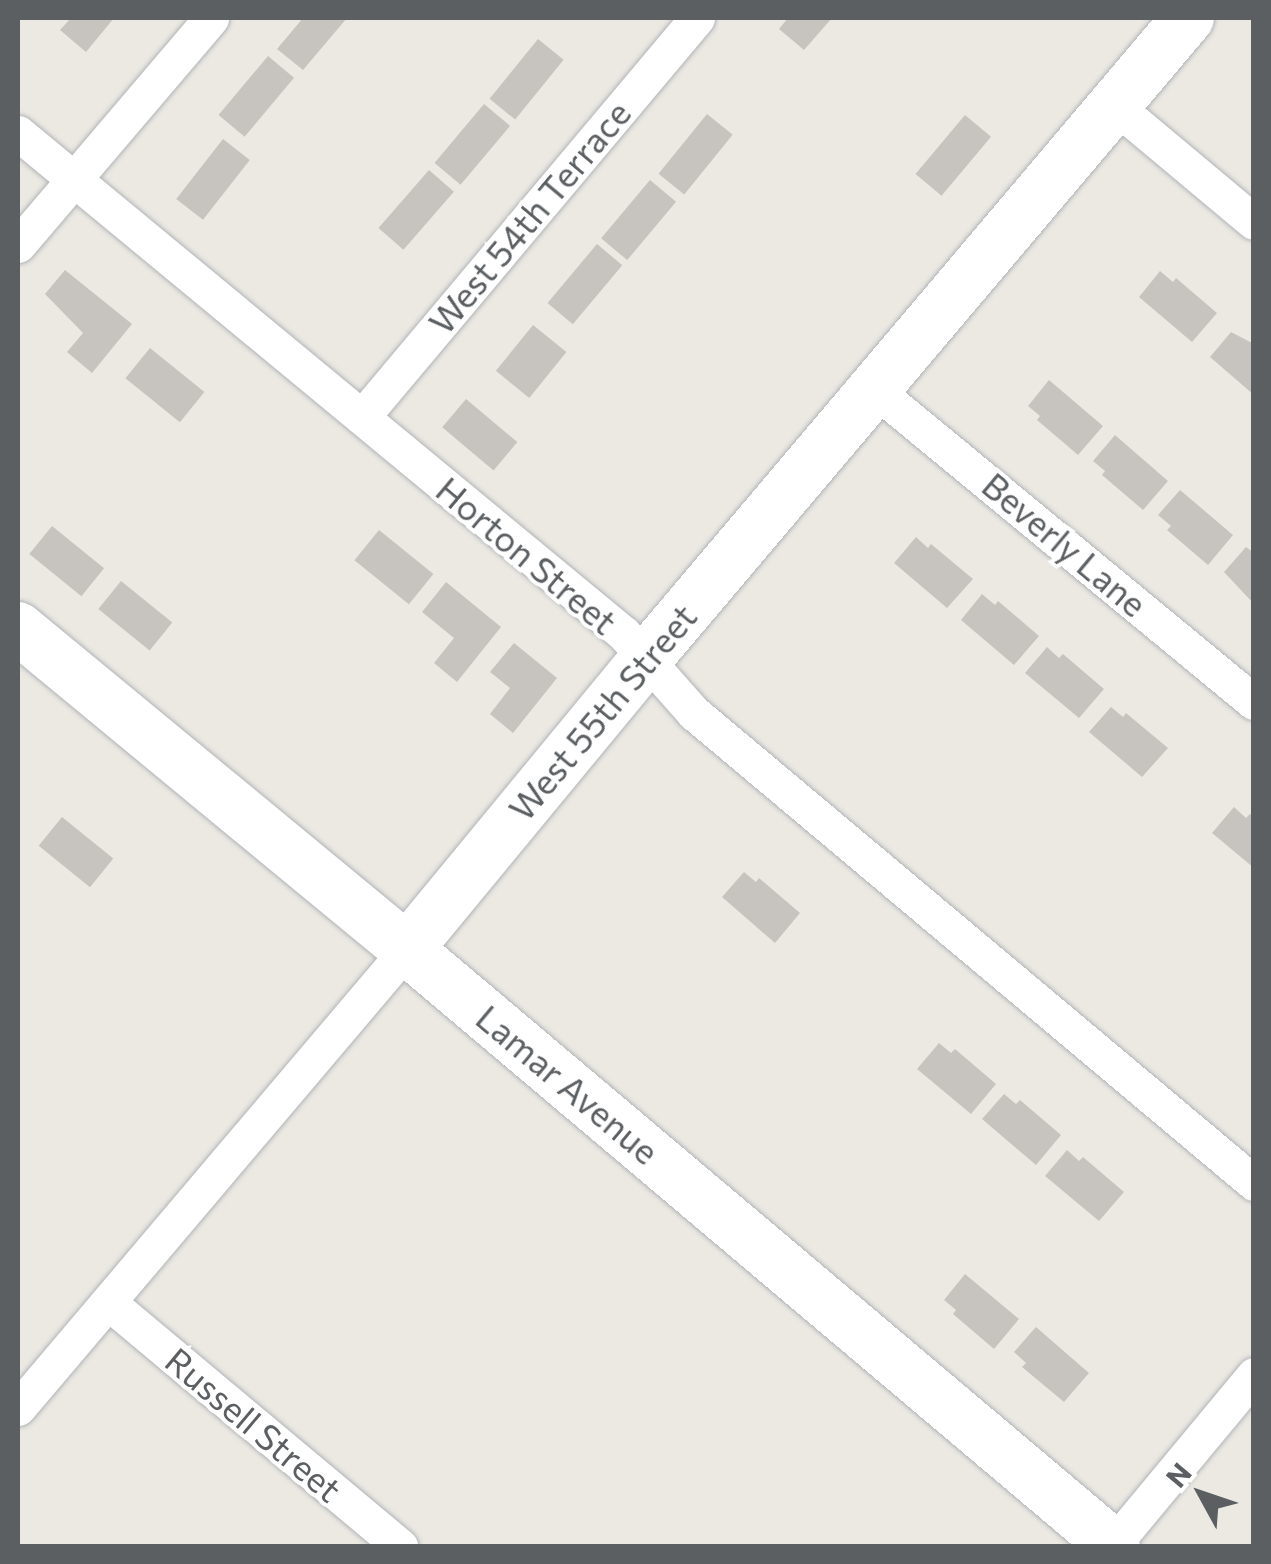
<!DOCTYPE html>
<style>
body{margin:0}
#map{position:relative;width:1271px;height:1564px;overflow:hidden;background:#ece9e3;font-family:Commissioner,sans-serif}
div>[style]{position:absolute}
[style*='--x']{left:calc(var(--x)*1px);top:calc(var(--y)*1px);width:calc(var(--w)*1px);rotate:calc(var(--a)*1deg)}
.building>*{inset:0;background:#c7c4c0;transform-origin:0 0}
.roads{filter:drop-shadow(0 0 2px #b0b4b7) drop-shadow(0 0 2px #b0b4b7)}
.street>*{height:35px;margin:-17.5px;padding:0 17.5px;transform-origin:17.5px;border-radius:17.5px;background:#fff}
.secondary>*{height:52px;margin:-26px;padding:0 26px;transform-origin:26px;border-radius:26px;background:#fff}
span{translate:-50% -50%;white-space:nowrap;text-align:center;line-height:1.15;-webkit-text-stroke:8px #fff;paint-order:stroke}
.street-label{font-size:35px;color:#5b5f62}
.frame{position:absolute;inset:0;border:20px solid #5b5f62;pointer-events:none}
.north{position:absolute;left:1151px;top:1444px;width:100px;height:100px;-webkit-text-stroke:8px #fff;paint-order:stroke;rotate:310deg;font-size:28px;font-weight:700;line-height:40px;text-align:center;color:#5b5f62}
.north::after{content:'';display:block;margin:auto;width:35px;height:45px;background:#5b5f62;clip-path:polygon(50% 0,100% 100%,50% 72%,0 100%)}
</style>
<div id="map">
<div class="building">
<i style="clip-path:polygon(71px 18px,114px 18px,86px 52px,60px 30px)"></i>
<i style="clip-path:polygon(303px 18px,347px 18px,303px 70px,277px 49px)"></i>
<i style="clip-path:polygon(788px 18px,832px 18px,804px 50px,779px 29px)"></i>
<i style="left:538px;top:39px;width:33px;height:77px;rotate:39deg"></i>
<i style="left:268px;top:56px;width:34px;height:77px;rotate:40deg"></i>
<i style="left:484px;top:104px;width:34px;height:77px;rotate:40deg"></i>
<i style="left:707px;top:114px;width:33px;height:77px;rotate:39deg"></i>
<i style="left:965px;top:115px;width:34px;height:77px;rotate:40deg"></i>
<i style="left:223px;top:139px;width:34px;height:76px;rotate:38deg"></i>
<i style="left:429px;top:170px;width:33px;height:77px;rotate:41deg"></i>
<i style="left:650px;top:180px;width:34px;height:76px;rotate:40deg"></i>
<i style="left:597px;top:244px;width:33px;height:77px;rotate:40deg"></i>
<i style="clip-path:polygon(65px 270px,132px 324px,92px 373px,67px 352px,83px 333px,45px 294px)"></i>
<i style="clip-path:polygon(1160px 271px,1173px 282px,1176px 278px,1217px 313px,1192px 342px,1139px 297px)"></i>
<i style="left:533px;top:325px;width:43px;height:59px;rotate:39deg"></i>
<i style="clip-path:polygon(1231px 332px,1254px 344px,1254px 395px,1210px 357px)"></i>
<i style="left:150px;top:348px;width:70px;height:39px;rotate:39deg"></i>
<i style="clip-path:polygon(1049px 380px,1103px 426px,1078px 455px,1037px 420px,1040px 416px,1028px 406px)"></i>
<i style="left:466px;top:399px;width:67px;height:37px;rotate:40deg"></i>
<i style="clip-path:polygon(1115px 435px,1168px 481px,1143px 510px,1102px 475px,1105px 471px,1093px 461px)"></i>
<i style="clip-path:polygon(1180px 490px,1233px 535px,1208px 565px,1167px 530px,1171px 526px,1158px 515px)"></i>
<i style="left:52px;top:526px;width:67px;height:36px;rotate:39deg"></i>
<i style="left:379px;top:530px;width:70px;height:39px;rotate:39deg"></i>
<i style="clip-path:polygon(916px 537px,928px 548px,931px 544px,973px 579px,947px 608px,894px 563px)"></i>
<i style="clip-path:polygon(1246px 547px,1254px 553px,1254px 604px,1224px 572px)"></i>
<i style="left:121px;top:581px;width:66px;height:36px;rotate:39deg"></i>
<i style="clip-path:polygon(446px 582px,501px 627px,457px 682px,434px 663px,454px 638px,422px 612px)"></i>
<i style="clip-path:polygon(982px 594px,995px 605px,998px 601px,1039px 636px,1014px 665px,961px 620px)"></i>
<i style="clip-path:polygon(514px 643px,557px 678px,513px 733px,490px 714px,510px 688px,490px 672px)"></i>
<i style="clip-path:polygon(1047px 647px,1059px 658px,1063px 654px,1104px 689px,1079px 718px,1025px 673px)"></i>
<i style="clip-path:polygon(1111px 707px,1123px 717px,1126px 713px,1168px 748px,1142px 777px,1089px 732px)"></i>
<i style="clip-path:polygon(1234px 807px,1246px 818px,1250px 814px,1254px 817px,1254px 868px,1212px 833px)"></i>
<i style="left:62px;top:817px;width:66px;height:37px;rotate:39deg"></i>
<i style="clip-path:polygon(744px 872px,756px 882px,759px 878px,800px 913px,775px 943px,722px 897px)"></i>
<i style="clip-path:polygon(939px 1043px,951px 1053px,955px 1049px,996px 1084px,971px 1114px,917px 1069px)"></i>
<i style="clip-path:polygon(1004px 1094px,1016px 1104px,1020px 1100px,1061px 1135px,1036px 1165px,982px 1119px)"></i>
<i style="clip-path:polygon(1067px 1150px,1079px 1161px,1083px 1157px,1124px 1192px,1099px 1221px,1045px 1176px)"></i>
<i style="clip-path:polygon(965px 1274px,1019px 1319px,994px 1349px,953px 1314px,956px 1310px,944px 1300px)"></i>
<i style="clip-path:polygon(1036px 1327px,1089px 1373px,1064px 1402px,1022px 1367px,1026px 1363px,1014px 1352px)"></i>
</div>
<div class="roads">
<div class="street">
<i style="--x:1114;--y:105;--w:182;--a:39.9"></i>
<i style="--x:18;--y:133;--w:786;--a:39.58"></i>
<i style="--x:624;--y:634;--w:106;--a:48.5"></i>
<i style="--x:694;--y:713;--w:731;--a:40.01"></i>
<i style="--x:18;--y:245;--w:298;--a:-49.6"></i>
<i style="--x:874;--y:389;--w:492;--a:39.5"></i>
<i style="--x:362;--y:417;--w:521;--a:-49.98"></i>
<i style="--x:108;--y:1302;--w:381;--a:39.9"></i>
<i style="--x:18;--y:1408;--w:602;--a:-49.72"></i>
<i style="--x:1112;--y:1546;--w:222;--a:-50.3"></i>
</div>
<div class="secondary">
<i style="--x:18;--y:628;--w:504;--a:39.53"></i>
<i style="--x:407;--y:949;--w:925;--a:40.18"></i>
<i style="--x:407;--y:949;--w:373;--a:-50.5"></i>
<i style="--x:644;--y:661;--w:842;--a:-49.77"></i>
</div>
</div>
<div class="street-label">
<span style="left:529px;top:217px;rotate:-50deg">West 54th Terrace</span>
<span style="left:1065px;top:544px;rotate:40deg">Beverly Lane</span>
<span style="left:527px;top:555px;rotate:40deg">Horton Street</span>
<span style="left:602px;top:712px;rotate:-50deg">West 55th Street</span>
<span style="left:568px;top:1084px;rotate:40deg">Lamar Avenue</span>
<span style="left:254px;top:1424px;rotate:40deg">Russell Street</span>
</div>
<div class="frame"></div>
<div class="north">N</div>
</div>
